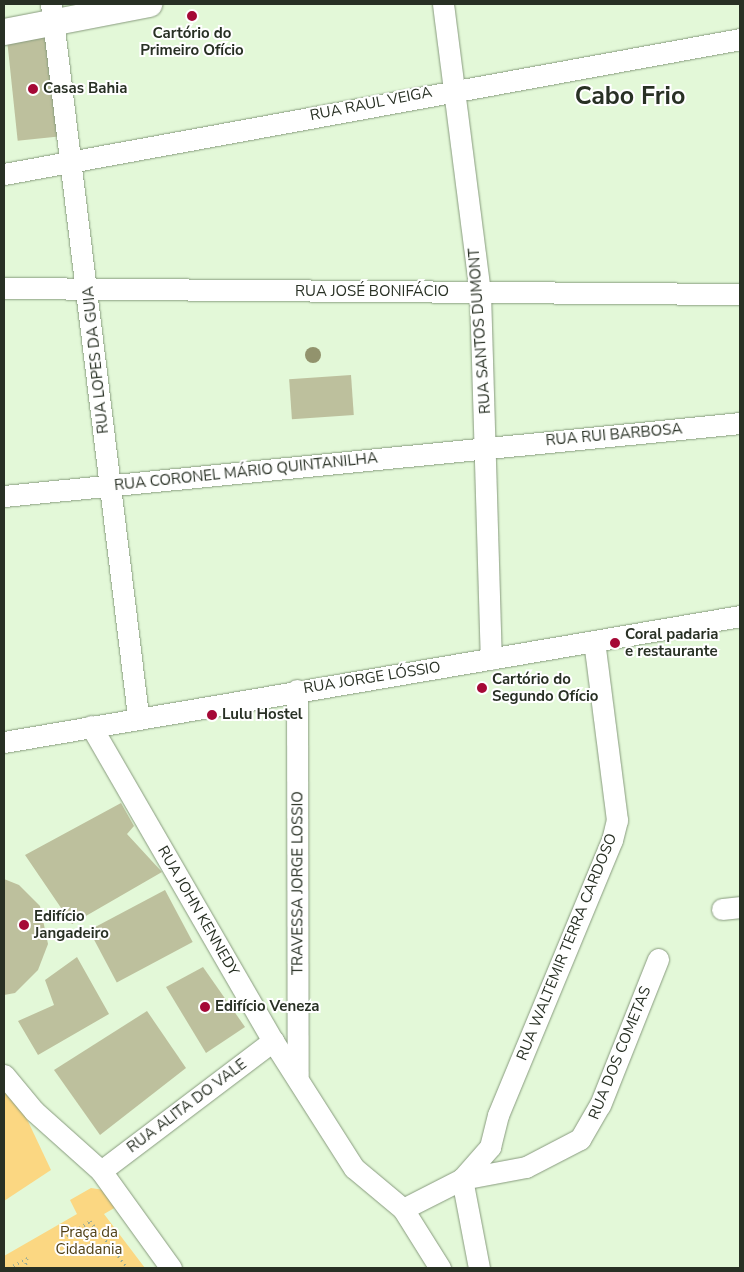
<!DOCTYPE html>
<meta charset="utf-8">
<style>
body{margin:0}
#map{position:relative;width:744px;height:1272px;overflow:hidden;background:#e3f8d8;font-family:"Nunito Sans",sans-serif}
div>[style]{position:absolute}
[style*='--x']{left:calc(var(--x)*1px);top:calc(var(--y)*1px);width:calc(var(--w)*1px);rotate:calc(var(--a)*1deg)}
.green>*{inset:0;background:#fbd782}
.building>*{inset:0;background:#bdc09d;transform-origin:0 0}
.path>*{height:3px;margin-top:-1.5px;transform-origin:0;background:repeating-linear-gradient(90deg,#9cac94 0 1px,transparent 0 5px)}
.roads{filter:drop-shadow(0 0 1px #889b7e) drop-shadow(0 0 1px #889b7e)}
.minor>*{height:21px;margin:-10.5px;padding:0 10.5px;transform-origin:10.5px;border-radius:10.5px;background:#fff}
.tertiary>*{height:26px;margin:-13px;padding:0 13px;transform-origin:13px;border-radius:13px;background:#fff}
.trees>*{width:16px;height:16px;margin:-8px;border-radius:50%;background:#92936d}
.dots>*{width:14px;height:14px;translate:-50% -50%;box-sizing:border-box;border:2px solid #fff;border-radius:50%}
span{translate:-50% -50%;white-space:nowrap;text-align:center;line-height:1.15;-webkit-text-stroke:4px #fff;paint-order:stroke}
.poi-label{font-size:15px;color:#283024;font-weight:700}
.left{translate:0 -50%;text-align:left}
.street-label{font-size:15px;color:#283024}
.park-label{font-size:15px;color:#504016}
.town-label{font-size:25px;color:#283024;font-weight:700}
.frame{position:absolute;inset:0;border:5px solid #283024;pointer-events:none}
</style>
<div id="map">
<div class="green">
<i style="clip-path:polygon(4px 1088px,17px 1098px,51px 1170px,4px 1201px)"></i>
<i style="clip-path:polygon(91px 1188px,104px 1190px,116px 1207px,104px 1214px,145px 1268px,4px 1268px,4px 1256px,77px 1214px,70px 1200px)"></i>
</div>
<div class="building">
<i style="left:48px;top:37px;width:100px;height:41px;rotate:84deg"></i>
<i style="left:351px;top:375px;width:40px;height:62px;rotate:86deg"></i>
<i style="clip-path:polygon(121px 803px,134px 826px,127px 834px,162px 872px,72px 924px,25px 855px)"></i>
<i style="clip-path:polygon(4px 879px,19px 885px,40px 906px,48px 944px,38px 970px,15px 993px,4px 995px)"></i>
<i style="left:165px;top:890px;width:59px;height:86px;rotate:62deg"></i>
<i style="clip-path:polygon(77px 957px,109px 1014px,38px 1055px,18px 1021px,54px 1005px,45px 980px)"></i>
<i style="clip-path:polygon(203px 967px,245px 1027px,206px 1053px,166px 987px)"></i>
<i style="clip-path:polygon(147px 1011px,186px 1068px,100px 1135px,54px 1070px)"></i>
</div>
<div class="path">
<i style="--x:67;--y:1236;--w:27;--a:-33"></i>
<i style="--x:90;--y:1221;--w:60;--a:51"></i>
<i style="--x:9;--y:1268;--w:21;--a:-29"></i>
<i style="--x:27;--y:1258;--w:10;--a:101"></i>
</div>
<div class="roads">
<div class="minor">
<i style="--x:51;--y:4;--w:717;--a:83.03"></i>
<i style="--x:443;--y:4;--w:291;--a:82.7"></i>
<i style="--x:480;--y:293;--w:366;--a:88.3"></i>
<i style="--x:4;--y:174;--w:748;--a:-10.39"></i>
<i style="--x:4;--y:288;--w:736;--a:0.47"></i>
<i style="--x:4;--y:496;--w:740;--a:-5.66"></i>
<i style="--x:297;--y:690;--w:385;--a:89.9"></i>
<i style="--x:91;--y:726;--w:364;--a:60"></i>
<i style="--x:273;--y:1041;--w:151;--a:57.5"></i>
<i style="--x:354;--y:1168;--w:64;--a:39.9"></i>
<i style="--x:403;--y:1209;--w:70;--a:57.9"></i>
<i style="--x:4;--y:742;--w:747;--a:-9.71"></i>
<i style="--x:722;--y:909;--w:18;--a:-6"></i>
<i style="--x:4;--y:1075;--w:47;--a:50.2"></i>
<i style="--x:34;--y:1111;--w:90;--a:41.8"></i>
<i style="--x:101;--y:1171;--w:120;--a:54.2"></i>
<i style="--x:101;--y:1171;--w:216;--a:-37.1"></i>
<i style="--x:403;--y:1209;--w:66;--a:-27"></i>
<i style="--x:462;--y:1179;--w:43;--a:-48.8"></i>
<i style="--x:490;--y:1147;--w:33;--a:-76"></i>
<i style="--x:498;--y:1115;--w:298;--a:-67.5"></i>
<i style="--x:612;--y:840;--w:21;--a:-76"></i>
<i style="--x:617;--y:820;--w:180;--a:-97.3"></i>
<i style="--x:479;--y:1268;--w:91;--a:-100.8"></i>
<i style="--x:462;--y:1179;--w:65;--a:-10.6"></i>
<i style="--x:526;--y:1167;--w:61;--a:-27.4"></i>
<i style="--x:580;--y:1139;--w:39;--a:-60"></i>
<i style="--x:600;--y:1105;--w:157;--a:-68.3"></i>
</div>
<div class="tertiary">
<i style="--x:4;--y:32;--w:148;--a:-10.9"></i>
</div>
</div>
<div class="trees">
<i style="left:313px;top:355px"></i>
</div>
<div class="dots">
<i style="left:192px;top:16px;background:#a50936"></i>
<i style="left:33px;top:89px;background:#a50936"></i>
<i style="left:615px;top:643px;background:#a50936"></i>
<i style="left:482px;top:688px;background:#a50936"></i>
<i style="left:212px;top:715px;background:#a50936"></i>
<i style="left:24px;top:925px;background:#a50936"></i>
<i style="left:205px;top:1007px;background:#a50936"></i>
</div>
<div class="poi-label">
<span style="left:192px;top:42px">Cartório do<br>Primeiro Ofício</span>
<span class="left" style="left:43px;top:89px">Casas Bahia</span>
<span class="left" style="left:625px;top:643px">Coral padaria<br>e restaurante</span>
<span class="left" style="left:492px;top:688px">Cartório do<br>Segundo Ofício</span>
<span class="left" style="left:222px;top:715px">Lulu Hostel</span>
<span class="left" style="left:34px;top:925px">Edifício<br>Jangadeiro</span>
<span class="left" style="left:215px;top:1007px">Edifício Veneza</span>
</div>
<div class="street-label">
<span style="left:371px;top:104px;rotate:-11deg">RUA RAUL VEIGA</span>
<span style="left:372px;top:292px">RUA JOSÉ BONIFÁCIO</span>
<span style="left:480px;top:331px;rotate:-94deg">RUA SANTOS DUMONT</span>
<span style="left:96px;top:360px;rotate:-96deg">RUA LOPES DA GUIA</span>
<span style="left:614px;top:435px;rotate:-5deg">RUA RUI BARBOSA</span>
<span style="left:246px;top:472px;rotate:-6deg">RUA CORONEL MÁRIO QUINTANILHA</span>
<span style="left:372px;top:678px;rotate:-9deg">RUA JORGE LÓSSIO</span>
<span style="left:298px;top:883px;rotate:-90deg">TRAVESSA JORGE LOSSIO</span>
<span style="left:198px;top:911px;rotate:60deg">RUA JOHN KENNEDY</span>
<span style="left:567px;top:947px;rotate:-68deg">RUA WALTEMIR TERRA CARDOSO</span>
<span style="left:620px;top:1053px;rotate:-68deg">RUA DOS COMETAS</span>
<span style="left:187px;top:1106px;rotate:-37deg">RUA ALITA DO VALE</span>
</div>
<div class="park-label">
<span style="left:89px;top:1241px">Praça da<br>Cidadania</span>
</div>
<div class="town-label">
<span style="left:630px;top:96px">Cabo Frio</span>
</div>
<div class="frame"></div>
</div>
